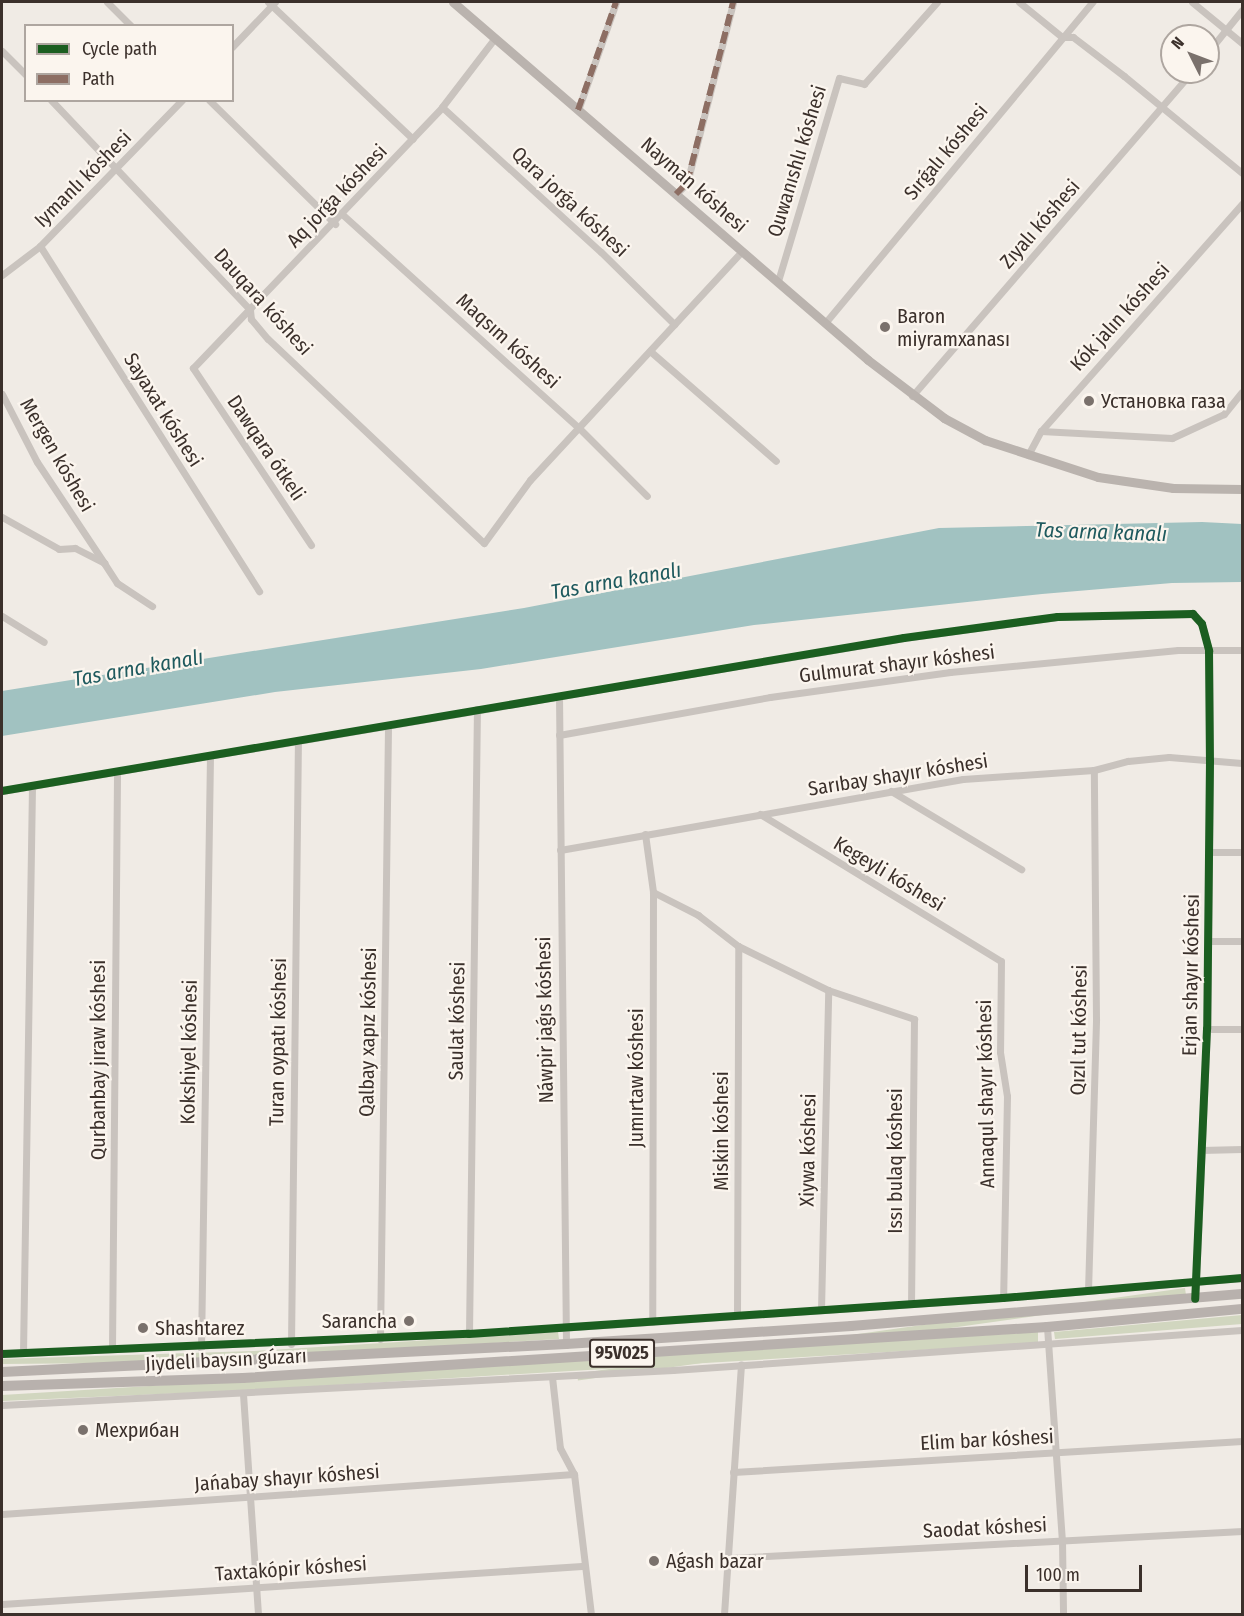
<!DOCTYPE html>
<meta charset="utf-8">
<style>
body{margin:0}
#map{position:relative;width:1244px;height:1616px;overflow:hidden;background:#f0ebe5;font-family:"Fira Sans Condensed",sans-serif}
div>[style]{position:absolute}
[style*='--x']{left:calc(var(--x)*1px);top:calc(var(--y)*1px);width:calc(var(--w)*1px);rotate:calc(var(--a)*1deg)}
.green>*{inset:0;background:#d1d6bf;transform-origin:0 0}
.water>*{inset:0;background:#a1c2c1}
.minor>*{height:7px;margin:-3.5px;padding:0 3.5px;transform-origin:3.5px;border-radius:3.5px;background:#c9c3be}
.secondary>*{height:9px;margin:-4.5px;padding:0 4.5px;transform-origin:4.5px;border-radius:4.5px;background:#bab3ae}
.primary>*{height:10px;margin:-5px;padding:0 5px;transform-origin:5px;border-radius:5px;background:#b8b1ad}
.quiet>*{height:6px;margin-top:-3px;transform-origin:0;background:repeating-linear-gradient(90deg,#8d6e63 0 12px,transparent 0 18px)}
.cycleway>*{height:8px;margin:-4px;padding:0 4px;transform-origin:4px;border-radius:4px;background:#1b5e20}
.dots>*{width:16px;height:16px;translate:-50% -50%;box-sizing:border-box;border:3px solid #fbf5ee;border-radius:50%}
span{translate:-50% -50%;white-space:nowrap;text-align:center;line-height:1.15;-webkit-text-stroke:4.5px #fbf5ee;paint-order:stroke}
.shield-label span{padding:2px 4px;background:#fbf5ee;border:2px solid;border-radius:4px;-webkit-text-stroke-width:0}
.shield-label{font-size:18px;color:#3b302b;font-weight:700}
.street-label{font-size:20px;color:#3b302b}
.poi-label{font-size:20px;color:#3b302b}
.left{translate:0 -50%;text-align:left}
.right{translate:-100% -50%;text-align:right}
.water-label{font-size:21px;color:#1f5a5e;font-style:italic}
.frame{position:absolute;inset:0;border:3px solid #3b302b;pointer-events:none}
.legend{position:absolute;left:24px;top:24px;width:210px;height:78px;box-sizing:border-box;background:#fbf5ee;border:2px solid #aea6a0;margin:0;padding:8px 10px;list-style:none;font-size:18px;color:#3b302b}
.legend li{display:flex;align-items:center;gap:12px;height:30px}
.legend b{width:30px;border:2px solid #aea6a0}
.north{position:absolute;left:1160px;top:24px;width:60px;height:60px;box-sizing:border-box;background:#fbf5ee;border:2px solid #aea6a0;border-radius:50%;rotate:312deg;font-size:16px;font-weight:700;line-height:24px;text-align:center;color:#3b302b}
.north::after{content:'';display:block;margin:auto;width:21px;height:27px;background:#7a716c;clip-path:polygon(50% 0,100% 100%,50% 72%,0 100%)}
.scale{position:absolute;left:1025px;top:1565px;width:117px;height:27px;box-sizing:border-box;border:3px solid #3b302b;border-top:0;padding-left:8px;font-size:18px;line-height:21px;white-space:nowrap;color:#3b302b;-webkit-text-stroke:4px #fbf5ee;paint-order:stroke}
</style>
<div id="map">
<div class="green">
<i style="left:1185px;top:1288px;width:7px;height:614px;rotate:82deg"></i>
<i style="clip-path:polygon(1242px 1315px,1242px 1324px,1055px 1339px,1054px 1332px)"></i>
<i style="clip-path:polygon(558px 1332px,559px 1339px,444px 1346px,116px 1363px,2px 1364px,2px 1359px,253px 1351px)"></i>
<i style="clip-path:polygon(1038px 1332px,1038px 1343px,253px 1390px,2px 1401px,2px 1395px)"></i>
</div>
<div class="water">
<i style="clip-path:polygon(1202px 522px,1242px 524px,1242px 582px,1172px 583px,1042px 594px,754px 625px,481px 669px,275px 692px,2px 736px,2px 691px,524px 608px,939px 528px)"></i>
</div>
<div class="minor">
<i style="--x:107;--y:2;--w:34;--a:45"></i>
<i style="--x:268;--y:2;--w:199;--a:43.4"></i>
<i style="--x:1019;--y:2;--w:55;--a:39.1"></i>
<i style="--x:1062;--y:37;--w:11;--a:0"></i>
<i style="--x:1073;--y:37;--w:64;--a:37.4"></i>
<i style="--x:1124;--y:76;--w:153;--a:39.4"></i>
<i style="--x:1192;--y:2;--w:65;--a:39.4"></i>
<i style="--x:232;--y:47;--w:62;--a:-46.3"></i>
<i style="--x:2;--y:51;--w:34;--a:45"></i>
<i style="--x:1208;--y:52;--w:54;--a:-51"></i>
<i style="--x:51;--y:100;--w:289;--a:46.5"></i>
<i style="--x:250;--y:310;--w:9;--a:84"></i>
<i style="--x:251;--y:319;--w:26;--a:50"></i>
<i style="--x:268;--y:339;--w:297;--a:43.4"></i>
<i style="--x:484;--y:543;--w:78;--a:-53.9"></i>
<i style="--x:530;--y:480;--w:312;--a:-47.2"></i>
<i style="--x:209;--y:100;--w:177;--a:44.5"></i>
<i style="--x:442;--y:107;--w:215;--a:42.4"></i>
<i style="--x:601;--y:252;--w:103;--a:44.6"></i>
<i style="--x:578;--y:110;--w:114;--a:-70.6"></i>
<i style="--x:676;--y:194;--w:16;--a:-45"></i>
<i style="--x:687;--y:183;--w:187;--a:-75.7"></i>
<i style="--x:343;--y:215;--w:318;--a:42.1"></i>
<i style="--x:579;--y:428;--w:96;--a:45"></i>
<i style="--x:40;--y:246;--w:409;--a:57.6"></i>
<i style="--x:2;--y:275;--w:48;--a:-37.3"></i>
<i style="--x:40;--y:246;--w:204;--a:-45.8"></i>
<i style="--x:778;--y:281;--w:212;--a:-73.3"></i>
<i style="--x:839;--y:78;--w:26;--a:13"></i>
<i style="--x:864;--y:84;--w:110;--a:-48.3"></i>
<i style="--x:825;--y:323;--w:418;--a:-50.2"></i>
<i style="--x:650;--y:351;--w:167;--a:41.1"></i>
<i style="--x:2;--y:394;--w:76;--a:62.8"></i>
<i style="--x:37;--y:462;--w:121;--a:56.4"></i>
<i style="--x:912;--y:396;--w:428;--a:-49.2"></i>
<i style="--x:1041;--y:431;--w:131;--a:3.1"></i>
<i style="--x:1172;--y:438;--w:57;--a:-24.8"></i>
<i style="--x:1224;--y:414;--w:28;--a:-51"></i>
<i style="--x:1028;--y:455;--w:27;--a:-62"></i>
<i style="--x:1041;--y:431;--w:303;--a:-48.5"></i>
<i style="--x:2;--y:517;--w:65;--a:29.3"></i>
<i style="--x:59;--y:549;--w:16;--a:-4"></i>
<i style="--x:75;--y:548;--w:33;--a:27"></i>
<i style="--x:104;--y:563;--w:24;--a:57"></i>
<i style="--x:117;--y:583;--w:42;--a:33.3"></i>
<i style="--x:311;--y:545;--w:213;--a:-123.7"></i>
<i style="--x:193;--y:368;--w:361;--a:-46.3"></i>
<i style="--x:442;--y:107;--w:87;--a:-52.5"></i>
<i style="--x:2;--y:616;--w:49;--a:31.8"></i>
<i style="--x:559;--y:696;--w:648;--a:89.38"></i>
<i style="--x:559;--y:735;--w:214;--a:-10.2"></i>
<i style="--x:770;--y:697;--w:182;--a:-7.9"></i>
<i style="--x:950;--y:672;--w:229;--a:-5.5"></i>
<i style="--x:1178;--y:650;--w:64;--a:0"></i>
<i style="--x:2;--y:791;--w:915;--a:-9.63"></i>
<i style="--x:904;--y:638;--w:155;--a:-7.8"></i>
<i style="--x:1058;--y:617;--w:135;--a:-1.3"></i>
<i style="--x:1193;--y:614;--w:13;--a:48"></i>
<i style="--x:1202;--y:624;--w:28;--a:75"></i>
<i style="--x:1209;--y:651;--w:110;--a:89.5"></i>
<i style="--x:1210;--y:761;--w:268;--a:90.6"></i>
<i style="--x:1207;--y:1029;--w:270;--a:92.5"></i>
<i style="--x:891;--y:791;--w:152;--a:31"></i>
<i style="--x:760;--y:814;--w:282;--a:31.4"></i>
<i style="--x:1001;--y:961;--w:91;--a:90.6"></i>
<i style="--x:1000;--y:1052;--w:45;--a:81"></i>
<i style="--x:1007;--y:1096;--w:202;--a:91.1"></i>
<i style="--x:645;--y:834;--w:59;--a:82.1"></i>
<i style="--x:653;--y:892;--w:430;--a:90.1"></i>
<i style="--x:560;--y:850;--w:409;--a:-10"></i>
<i style="--x:963;--y:779;--w:131;--a:-3.9"></i>
<i style="--x:1094;--y:770;--w:35;--a:-15"></i>
<i style="--x:1128;--y:761;--w:41;--a:-5.6"></i>
<i style="--x:1169;--y:757;--w:73;--a:4.7"></i>
<i style="--x:1210;--y:852;--w:32;--a:0"></i>
<i style="--x:653;--y:892;--w:51;--a:27.1"></i>
<i style="--x:698;--y:915;--w:51;--a:37.8"></i>
<i style="--x:738;--y:946;--w:100;--a:26.1"></i>
<i style="--x:828;--y:990;--w:91;--a:18.6"></i>
<i style="--x:914;--y:1019;--w:285;--a:90.6"></i>
<i style="--x:1208;--y:941;--w:34;--a:0"></i>
<i style="--x:1207;--y:1029;--w:35;--a:0"></i>
<i style="--x:1201;--y:1150;--w:41;--a:-1.4"></i>
<i style="--x:1088;--y:1291;--w:272;--a:-88.3"></i>
<i style="--x:1096;--y:1019;--w:249;--a:-90.5"></i>
<i style="--x:821;--y:1310;--w:320;--a:-88.7"></i>
<i style="--x:737;--y:1316;--w:370;--a:-89.8"></i>
<i style="--x:1047;--y:1327;--w:214;--a:86"></i>
<i style="--x:1062;--y:1540;--w:74;--a:89.2"></i>
<i style="--x:469;--y:1334;--w:625;--a:-89.27"></i>
<i style="--x:380;--y:1339;--w:614;--a:-89.25"></i>
<i style="--x:291;--y:1344;--w:604;--a:-89.34"></i>
<i style="--x:201;--y:1348;--w:593;--a:-89.13"></i>
<i style="--x:112;--y:1349;--w:578;--a:-89.5"></i>
<i style="--x:23;--y:1353;--w:567;--a:-89.09"></i>
<i style="--x:2;--y:1354;--w:467;--a:-2.5"></i>
<i style="--x:469;--y:1334;--w:535;--a:-3.86"></i>
<i style="--x:1003;--y:1298;--w:240;--a:-4.8"></i>
<i style="--x:552;--y:1377;--w:71;--a:83.6"></i>
<i style="--x:560;--y:1448;--w:30;--a:62"></i>
<i style="--x:574;--y:1474;--w:141;--a:83.1"></i>
<i style="--x:243;--y:1394;--w:221;--a:86.1"></i>
<i style="--x:2;--y:1405;--w:672;--a:-2.99"></i>
<i style="--x:673;--y:1370;--w:570;--a:-4.02"></i>
<i style="--x:733;--y:1472;--w:510;--a:-3.49"></i>
<i style="--x:2;--y:1514;--w:573;--a:-4"></i>
<i style="--x:729;--y:1558;--w:514;--a:-3.01"></i>
<i style="--x:2;--y:1604;--w:581;--a:-3.75"></i>
<i style="--x:724;--y:1614;--w:250;--a:-86.1"></i>
</div>
<div class="secondary">
<i style="--x:453;--y:2;--w:548;--a:40.78"></i>
<i style="--x:868;--y:360;--w:96;--a:37.3"></i>
<i style="--x:944;--y:418;--w:47;--a:28.2"></i>
<i style="--x:985;--y:440;--w:119;--a:18.1"></i>
<i style="--x:1098;--y:477;--w:76;--a:8.3"></i>
<i style="--x:1173;--y:488;--w:69;--a:0.8"></i>
</div>
<div class="primary">
<i style="--x:2;--y:1372;--w:565;--a:-2.84"></i>
<i style="--x:566;--y:1344;--w:286;--a:-3.6"></i>
<i style="--x:851;--y:1326;--w:392;--a:-4.7"></i>
<i style="--x:2;--y:1386;--w:241;--a:-1.9"></i>
<i style="--x:243;--y:1378;--w:806;--a:-3.63"></i>
<i style="--x:1047;--y:1327;--w:196;--a:-5.3"></i>
</div>
<div class="quiet">
<i style="--x:578;--y:110;--w:114;--a:-70.6"></i>
<i style="--x:676;--y:194;--w:16;--a:-45"></i>
<i style="--x:687;--y:183;--w:187;--a:-75.7"></i>
</div>
<div class="cycleway">
<i style="--x:2;--y:791;--w:915;--a:-9.63"></i>
<i style="--x:904;--y:638;--w:155;--a:-7.8"></i>
<i style="--x:1058;--y:617;--w:135;--a:-1.3"></i>
<i style="--x:1193;--y:614;--w:13;--a:48"></i>
<i style="--x:1202;--y:624;--w:28;--a:75"></i>
<i style="--x:1209;--y:651;--w:110;--a:89.5"></i>
<i style="--x:1210;--y:761;--w:268;--a:90.6"></i>
<i style="--x:1207;--y:1029;--w:270;--a:92.5"></i>
<i style="--x:2;--y:1354;--w:467;--a:-2.5"></i>
<i style="--x:469;--y:1334;--w:535;--a:-3.86"></i>
<i style="--x:1003;--y:1298;--w:240;--a:-4.8"></i>
</div>
<div class="dots">
<i style="left:885px;top:327px;background:#7a716c"></i>
<i style="left:1089px;top:401px;background:#7a716c"></i>
<i style="left:409px;top:1321px;background:#7a716c"></i>
<i style="left:143px;top:1328px;background:#7a716c"></i>
<i style="left:83px;top:1430px;background:#7a716c"></i>
<i style="left:654px;top:1561px;background:#7a716c"></i>
</div>
<div class="shield-label">
<span style="left:622px;top:1353px">95V025</span>
</div>
<div class="street-label">
<span style="left:946px;top:152px;rotate:-50deg">Sırǵalı kóshesi</span>
<span style="left:797px;top:161px;rotate:-73deg">Quwanıshlı kóshesi</span>
<span style="left:83px;top:179px;rotate:-45deg">Iymanlı kóshesi</span>
<span style="left:694px;top:185px;rotate:41deg">Nayman kóshesi</span>
<span style="left:337px;top:196px;rotate:-46deg">Aq jorǵa kóshesi</span>
<span style="left:570px;top:202px;rotate:43deg">Qara jorǵa kóshesi</span>
<span style="left:1040px;top:224px;rotate:-49deg">Zıyalı kóshesi</span>
<span style="left:263px;top:302px;rotate:48deg">Dauqara kóshesi</span>
<span style="left:1120px;top:317px;rotate:-48deg">Kók jalın kóshesi</span>
<span style="left:508px;top:341px;rotate:42deg">Maqsım kóshesi</span>
<span style="left:163px;top:410px;rotate:58deg">Sayaxat kóshesi</span>
<span style="left:266px;top:448px;rotate:56deg">Dawqara ótkeli</span>
<span style="left:57px;top:455px;rotate:60deg">Mergen kóshesi</span>
<span style="left:897px;top:664px;rotate:-7deg">Gulmurat shayır kóshesi</span>
<span style="left:898px;top:775px;rotate:-9deg">Sarıbay shayır kóshesi</span>
<span style="left:889px;top:874px;rotate:31deg">Kegeyli kóshesi</span>
<span style="left:1191px;top:975px;rotate:-89deg">Erjan shayır kóshesi</span>
<span style="left:545px;top:1020px;rotate:-91deg">Náwpir jaǵıs kóshesi</span>
<span style="left:457px;top:1021px;rotate:-89deg">Saulat kóshesi</span>
<span style="left:1079px;top:1030px;rotate:-89deg">Qızıl tut kóshesi</span>
<span style="left:368px;top:1032px;rotate:-89deg">Qalbay xapız kóshesi</span>
<span style="left:278px;top:1042px;rotate:-89deg">Turan oypatı kóshesi</span>
<span style="left:189px;top:1052px;rotate:-89deg">Kokshiyel kóshesi</span>
<span style="left:98px;top:1060px;rotate:-90deg">Qurbanbay jıraw kóshesi</span>
<span style="left:636px;top:1078px;rotate:-90deg">Jumırtaw kóshesi</span>
<span style="left:986px;top:1094px;rotate:-91deg">Annaqul shayır kóshesi</span>
<span style="left:721px;top:1131px;rotate:-90deg">Miskin kóshesi</span>
<span style="left:808px;top:1150px;rotate:-89deg">Xiywa kóshesi</span>
<span style="left:895px;top:1161px;rotate:-90deg">Issı bulaq kóshesi</span>
<span style="left:226px;top:1360px;rotate:-3deg">Jiydeli baysın gúzarı</span>
<span style="left:987px;top:1440px;rotate:-3deg">Elim bar kóshesi</span>
<span style="left:287px;top:1478px;rotate:-4deg">Jańabay shayır kóshesi</span>
<span style="left:985px;top:1528px;rotate:-3deg">Saodat kóshesi</span>
<span style="left:291px;top:1569px;rotate:-4deg">Taxtakópir kóshesi</span>
</div>
<div class="poi-label">
<span class="left" style="left:897px;top:328px">Baron<br>miyramxanası</span>
<span class="left" style="left:1101px;top:401px">Установка газа</span>
<span class="right" style="left:397px;top:1321px">Sarancha</span>
<span class="left" style="left:155px;top:1328px">Shashtarez</span>
<span class="left" style="left:95px;top:1430px">Мехрибан</span>
<span class="left" style="left:666px;top:1561px">Aǵash bazar</span>
</div>
<div class="water-label">
<span style="left:1101px;top:532px;rotate:2deg">Tas arna kanalı</span>
<span style="left:616px;top:581px;rotate:-10deg">Tas arna kanalı</span>
<span style="left:138px;top:668px;rotate:-10deg">Tas arna kanalı</span>
</div>
<div class="frame"></div>
<ul class="legend">
<li><b style="height:8px;background:#1b5e20"></b>Cycle path</li>
<li><b style="height:8px;background:#8d6e63"></b>Path</li>
</ul>
<div class="north">N</div>
<div class="scale">100 m</div>
</div>
